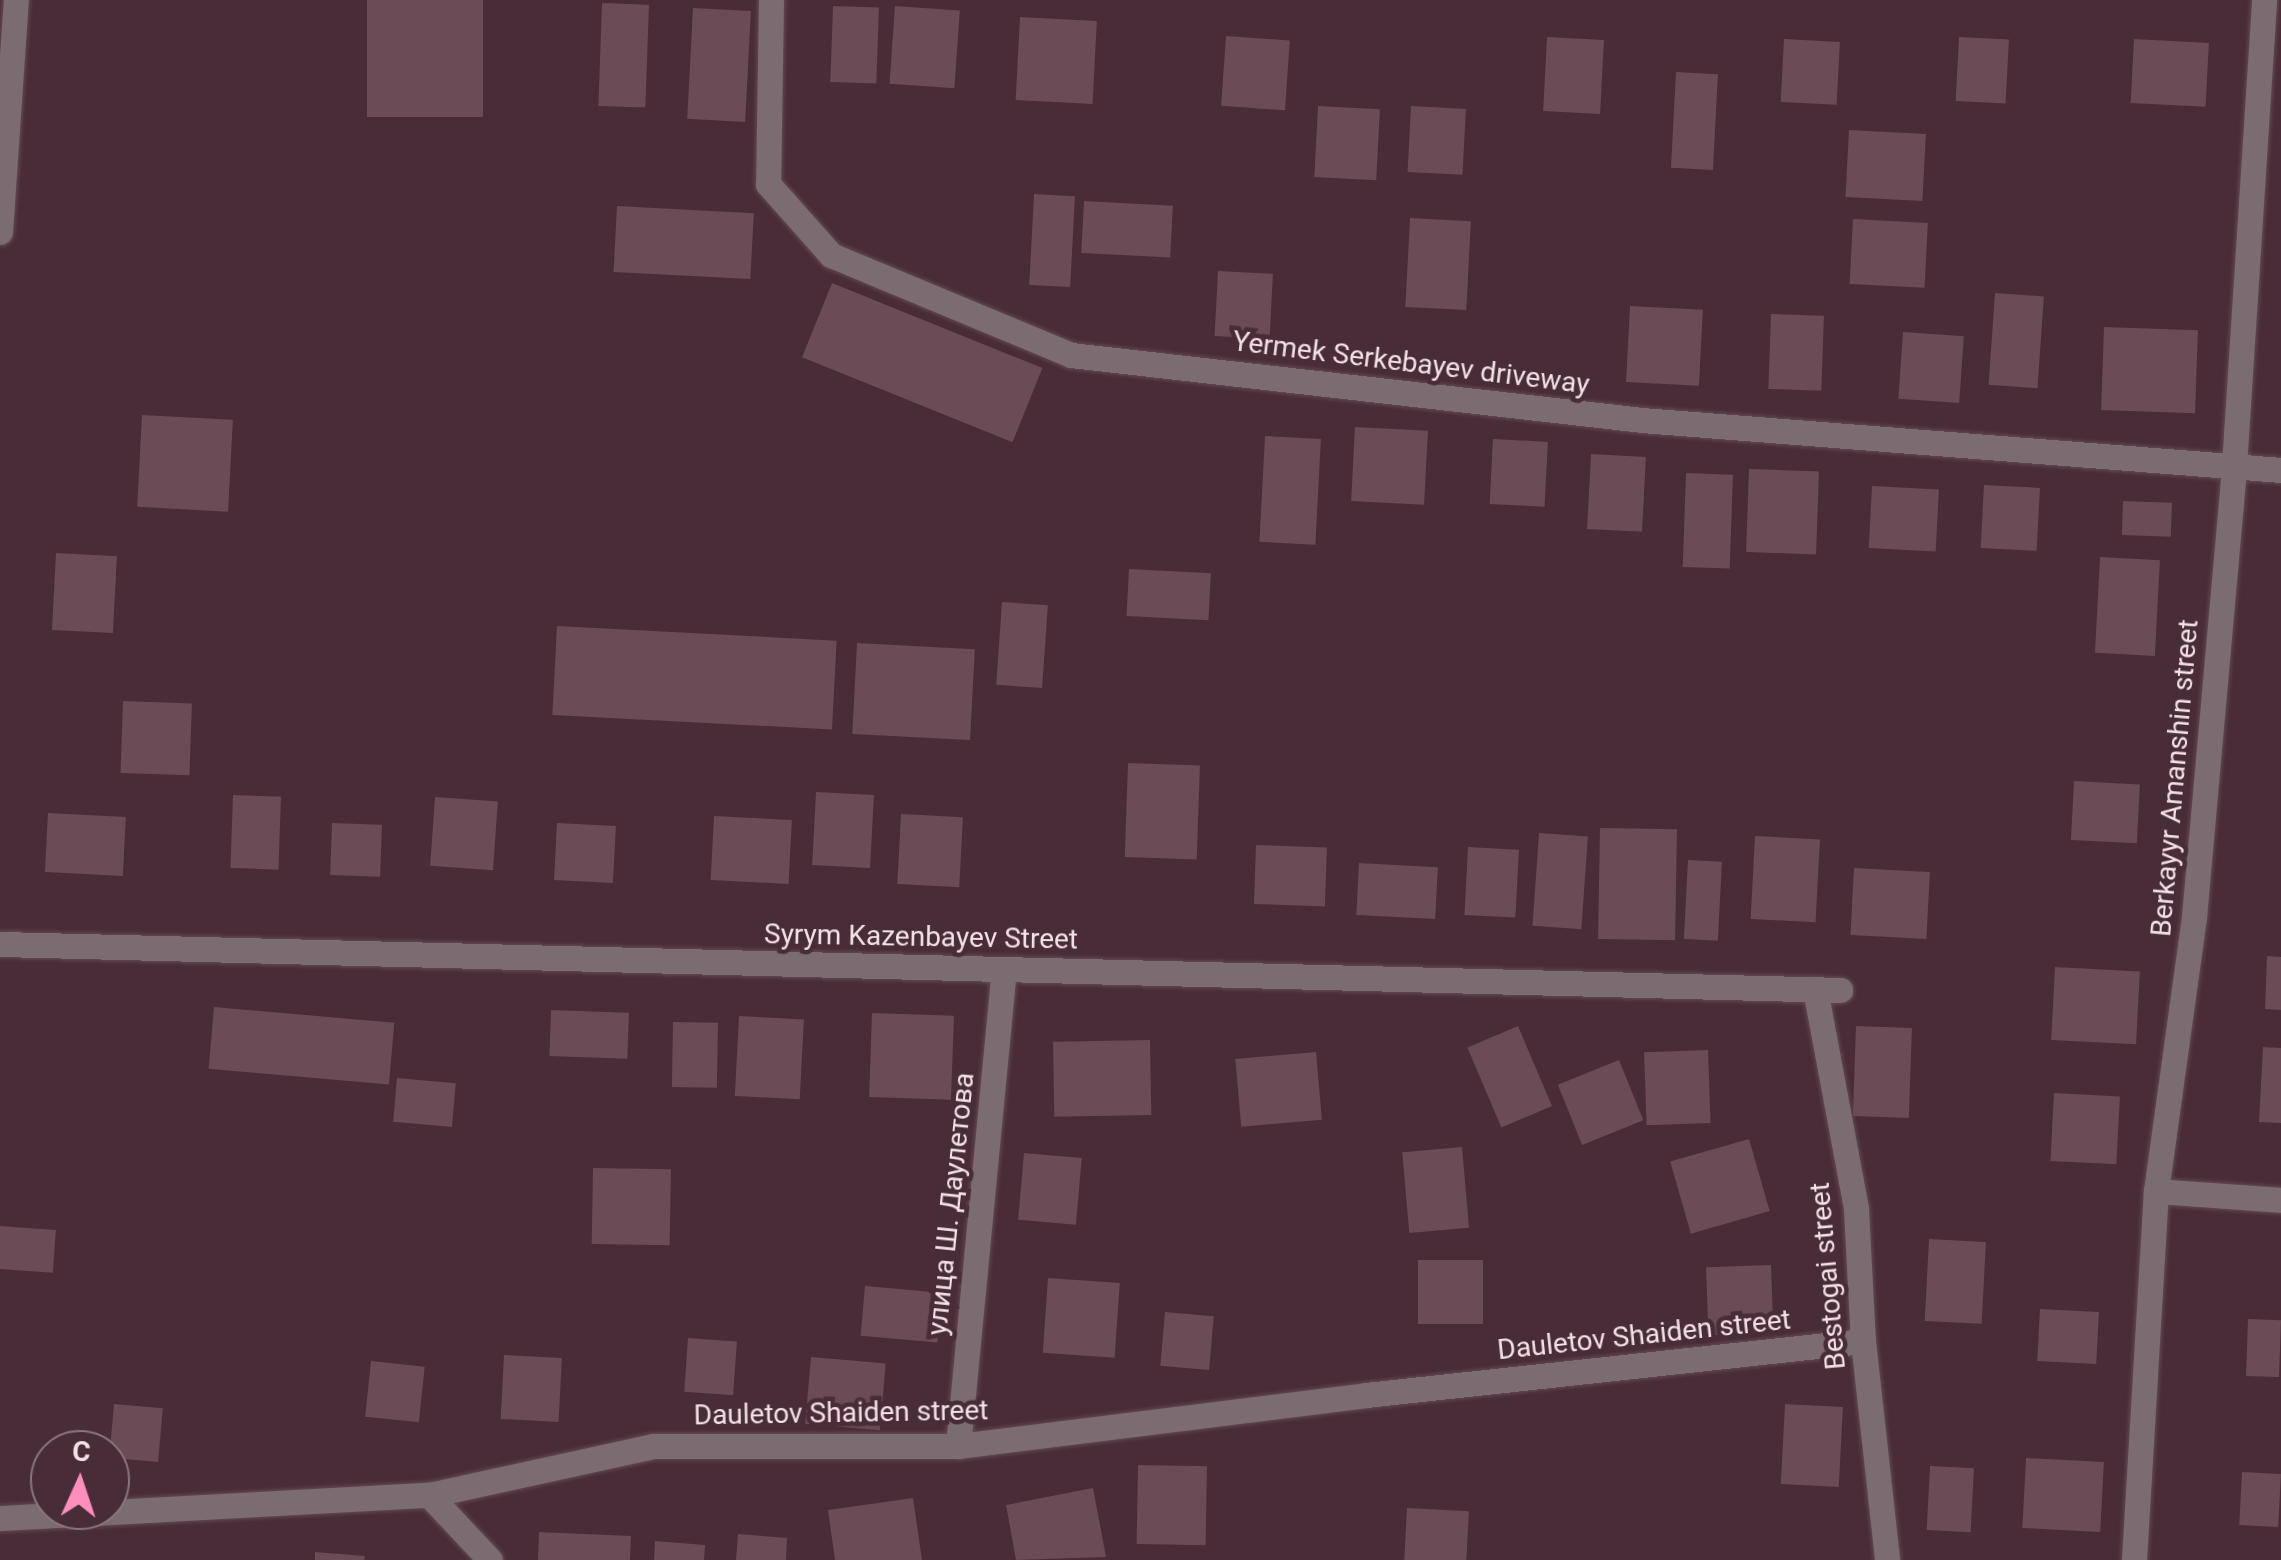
<!DOCTYPE html>
<meta charset="utf-8">
<style>
body{margin:0}
#map{position:relative;width:2281px;height:1560px;overflow:hidden;background:#482c37;font-family:Roboto,sans-serif}
div>[style]{position:absolute}
[style*='--x']{left:calc(var(--x)*1px);top:calc(var(--y)*1px);width:calc(var(--w)*1px);rotate:calc(var(--a)*1deg)}
.building>*{inset:0;background:#6a4b56;transform-origin:0 0}
.roads{filter:drop-shadow(0 0 2px #644953) drop-shadow(0 0 2px #644953)}
.minor>*{height:25px;margin:-12.5px;padding:0 12.5px;transform-origin:12.5px;border-radius:12.5px;background:#7b6c71}
span{translate:-50% -50%;white-space:nowrap;text-align:center;line-height:1.15;-webkit-text-stroke:9px #482c37;paint-order:stroke}
.street-label{font-size:28px;color:#f4e1e8}
.north{position:absolute;left:30px;top:1430px;width:100px;height:100px;box-sizing:border-box;background:#482c37;border:2px solid #8d747e;border-radius:50%;rotate:3deg;font-size:28px;font-weight:700;line-height:40px;text-align:center;color:#f4e1e8}
.north::after{content:'';display:block;margin:auto;width:35px;height:45px;background:#fe8ebc;clip-path:polygon(50% 0,100% 100%,50% 72%,0 100%)}
</style>
<div id="map">
<div class="building">
<i style="left:367px;top:0;width:116px;height:117px"></i>
<i style="left:602px;top:3px;width:47px;height:103px;rotate:2deg"></i>
<i style="left:833px;top:6px;width:46px;height:76px;rotate:2deg"></i>
<i style="left:895px;top:6px;width:65px;height:78px;rotate:4deg"></i>
<i style="left:693px;top:8px;width:58px;height:111px;rotate:3deg"></i>
<i style="left:1020px;top:17px;width:77px;height:83px;rotate:3deg"></i>
<i style="left:1226px;top:36px;width:64px;height:70px;rotate:4deg"></i>
<i style="left:1547px;top:37px;width:57px;height:74px;rotate:3deg"></i>
<i style="left:1959px;top:37px;width:50px;height:64px;rotate:3deg"></i>
<i style="left:1784px;top:39px;width:56px;height:63px;rotate:3deg"></i>
<i style="left:2134px;top:39px;width:75px;height:64px;rotate:3deg"></i>
<i style="left:1676px;top:72px;width:42px;height:96px;rotate:3deg"></i>
<i style="left:1318px;top:106px;width:62px;height:71px;rotate:3deg"></i>
<i style="left:1411px;top:106px;width:55px;height:66px;rotate:3deg"></i>
<i style="left:1849px;top:130px;width:77px;height:67px;rotate:3deg"></i>
<i style="left:1034px;top:194px;width:41px;height:91px;rotate:3deg"></i>
<i style="left:1084px;top:201px;width:89px;height:52px;rotate:3deg"></i>
<i style="left:617px;top:206px;width:137px;height:66px;rotate:3deg"></i>
<i style="left:1410px;top:218px;width:61px;height:89px;rotate:3deg"></i>
<i style="left:1853px;top:219px;width:75px;height:65px;rotate:3deg"></i>
<i style="left:1218px;top:271px;width:55px;height:65px;rotate:3deg"></i>
<i style="left:832px;top:283px;width:227px;height:80px;rotate:22deg"></i>
<i style="left:1995px;top:293px;width:49px;height:92px;rotate:4deg"></i>
<i style="left:1630px;top:306px;width:73px;height:76px;rotate:3deg"></i>
<i style="left:1771px;top:314px;width:53px;height:75px;rotate:2deg"></i>
<i style="left:2104px;top:327px;width:94px;height:83px;rotate:2deg"></i>
<i style="left:1903px;top:332px;width:61px;height:67px;rotate:4deg"></i>
<i style="left:142px;top:415px;width:91px;height:92px;rotate:3deg"></i>
<i style="left:1355px;top:427px;width:73px;height:74px;rotate:3deg"></i>
<i style="left:1265px;top:436px;width:56px;height:106px;rotate:3deg"></i>
<i style="left:1493px;top:439px;width:55px;height:65px;rotate:3deg"></i>
<i style="left:1591px;top:454px;width:55px;height:75px;rotate:3deg"></i>
<i style="left:1749px;top:469px;width:70px;height:83px;rotate:2deg"></i>
<i style="left:1686px;top:473px;width:47px;height:94px;rotate:2deg"></i>
<i style="left:1984px;top:485px;width:56px;height:63px;rotate:3deg"></i>
<i style="left:1872px;top:486px;width:67px;height:62px;rotate:3deg"></i>
<i style="left:2123px;top:501px;width:49px;height:34px;rotate:2deg"></i>
<i style="left:56px;top:553px;width:61px;height:77px;rotate:3deg"></i>
<i style="left:2100px;top:557px;width:60px;height:96px;rotate:3deg"></i>
<i style="left:1129px;top:569px;width:82px;height:47px;rotate:3deg"></i>
<i style="left:1002px;top:602px;width:46px;height:83px;rotate:4deg"></i>
<i style="left:557px;top:626px;width:280px;height:89px;rotate:3deg"></i>
<i style="left:857px;top:643px;width:118px;height:91px;rotate:3deg"></i>
<i style="left:123px;top:701px;width:69px;height:72px;rotate:2deg"></i>
<i style="left:1128px;top:763px;width:72px;height:94px;rotate:2deg"></i>
<i style="left:2074px;top:781px;width:66px;height:59px;rotate:3deg"></i>
<i style="left:816px;top:792px;width:58px;height:73px;rotate:3deg"></i>
<i style="left:233px;top:795px;width:48px;height:73px;rotate:2deg"></i>
<i style="left:435px;top:797px;width:63px;height:69px;rotate:4deg"></i>
<i style="left:48px;top:813px;width:78px;height:59px;rotate:3deg"></i>
<i style="left:901px;top:814px;width:62px;height:70px;rotate:3deg"></i>
<i style="left:714px;top:816px;width:78px;height:64px;rotate:3deg"></i>
<i style="left:332px;top:823px;width:50px;height:52px;rotate:2deg"></i>
<i style="left:557px;top:823px;width:59px;height:57px;rotate:3deg"></i>
<i style="left:1600px;top:828px;width:77px;height:111px;rotate:1deg"></i>
<i style="left:1539px;top:833px;width:49px;height:93px;rotate:4deg"></i>
<i style="left:1755px;top:836px;width:65px;height:83px;rotate:3deg"></i>
<i style="left:1256px;top:845px;width:71px;height:59px;rotate:2deg"></i>
<i style="left:1468px;top:847px;width:51px;height:68px;rotate:3deg"></i>
<i style="left:1688px;top:860px;width:34px;height:79px;rotate:3deg"></i>
<i style="left:1359px;top:863px;width:79px;height:52px;rotate:3deg"></i>
<i style="left:1854px;top:868px;width:76px;height:67px;rotate:3deg"></i>
<i style="clip-path:polygon(2267px 956px,2281px 957px,2281px 1010px,2265px 1009px)"></i>
<i style="left:2055px;top:967px;width:85px;height:73px;rotate:3deg"></i>
<i style="left:214px;top:1007px;width:181px;height:62px;rotate:5deg"></i>
<i style="left:551px;top:1010px;width:78px;height:46px;rotate:2deg"></i>
<i style="left:872px;top:1013px;width:82px;height:84px;rotate:2deg"></i>
<i style="left:739px;top:1016px;width:65px;height:80px;rotate:3deg"></i>
<i style="left:673px;top:1022px;width:45px;height:65px;rotate:1deg"></i>
<i style="left:1518px;top:1026px;width:87px;height:55px;rotate:67deg"></i>
<i style="left:1856px;top:1026px;width:56px;height:90px;rotate:2deg"></i>
<i style="left:1150px;top:1040px;width:75px;height:97px;rotate:89deg"></i>
<i style="clip-path:polygon(2263px 1047px,2281px 1048px,2281px 1123px,2259px 1122px)"></i>
<i style="left:1708px;top:1050px;width:73px;height:64px;rotate:88deg"></i>
<i style="left:1316px;top:1052px;width:68px;height:81px;rotate:85deg"></i>
<i style="left:1619px;top:1060px;width:65px;height:66px;rotate:68deg"></i>
<i style="left:397px;top:1078px;width:59px;height:44px;rotate:5deg"></i>
<i style="left:2054px;top:1093px;width:66px;height:68px;rotate:3deg"></i>
<i style="left:1749px;top:1139px;width:75px;height:82px;rotate:74deg"></i>
<i style="left:1462px;top:1147px;width:81px;height:60px;rotate:85deg"></i>
<i style="left:1024px;top:1153px;width:58px;height:67px;rotate:5deg"></i>
<i style="left:593px;top:1168px;width:78px;height:76px;rotate:1deg"></i>
<i style="left:0;top:1226px;width:56px;height:43px;rotate:4deg"></i>
<i style="left:1929px;top:1239px;width:57px;height:82px;rotate:3deg"></i>
<i style="left:1483px;top:1260px;width:64px;height:65px;rotate:90deg"></i>
<i style="left:1771px;top:1265px;width:68px;height:65px;rotate:88deg"></i>
<i style="left:1048px;top:1278px;width:72px;height:75px;rotate:4deg"></i>
<i style="left:865px;top:1286px;width:77px;height:50px;rotate:5deg"></i>
<i style="left:2040px;top:1309px;width:59px;height:52px;rotate:3deg"></i>
<i style="left:1165px;top:1312px;width:49px;height:54px;rotate:5deg"></i>
<i style="left:2248px;top:1319px;width:33px;height:57px;rotate:2deg"></i>
<i style="left:688px;top:1338px;width:49px;height:54px;rotate:4deg"></i>
<i style="left:504px;top:1355px;width:58px;height:64px;rotate:3deg"></i>
<i style="left:811px;top:1357px;width:75px;height:67px;rotate:5deg"></i>
<i style="left:371px;top:1361px;width:54px;height:56px;rotate:6deg"></i>
<i style="left:114px;top:1404px;width:49px;height:54px;rotate:5deg"></i>
<i style="left:1785px;top:1404px;width:58px;height:80px;rotate:3deg"></i>
<i style="left:2026px;top:1458px;width:78px;height:70px;rotate:3deg"></i>
<i style="left:1138px;top:1465px;width:69px;height:79px;rotate:1deg"></i>
<i style="left:1930px;top:1466px;width:44px;height:64px;rotate:3deg"></i>
<i style="left:2242px;top:1472px;width:39px;height:53px;rotate:3deg"></i>
<i style="clip-path:polygon(1093px 1488px,1106px 1557px,1016px 1560px,1006px 1505px)"></i>
<i style="clip-path:polygon(913px 1498px,922px 1560px,835px 1560px,828px 1510px)"></i>
<i style="left:1407px;top:1508px;width:62px;height:52px;rotate:3deg"></i>
<i style="clip-path:polygon(539px 1532px,631px 1536px,630px 1560px,538px 1560px)"></i>
<i style="clip-path:polygon(738px 1534px,787px 1538px,786px 1560px,736px 1560px)"></i>
<i style="clip-path:polygon(655px 1541px,705px 1545px,704px 1560px,654px 1560px)"></i>
<i style="clip-path:polygon(315px 1552px,365px 1556px,364px 1560px,315px 1560px)"></i>
</div>
<div class="roads">
<div class="minor">
<i style="--x:771;--y:0;--w:184;--a:90.9"></i>
<i style="--x:768;--y:184;--w:95;--a:48.4"></i>
<i style="--x:831;--y:255;--w:260;--a:22.6"></i>
<i style="--x:1071;--y:355;--w:575;--a:6.49"></i>
<i style="--x:1642;--y:420;--w:641;--a:4.47"></i>
<i style="--x:0;--y:232;--w:233;--a:-86.1"></i>
<i style="--x:0;--y:944;--w:1841;--a:1.43"></i>
<i style="--x:1815;--y:989;--w:224;--a:79.4"></i>
<i style="--x:1856;--y:1209;--w:132;--a:87"></i>
<i style="--x:1863;--y:1341;--w:220;--a:83.7"></i>
<i style="--x:2156;--y:1191;--w:125;--a:4.1"></i>
<i style="--x:958;--y:1446;--w:479;--a:-84.5"></i>
<i style="--x:429;--y:1495;--w:89;--a:46.8"></i>
<i style="--x:0;--y:1518;--w:430;--a:-3.1"></i>
<i style="--x:429;--y:1495;--w:229;--a:-12.3"></i>
<i style="--x:653;--y:1446;--w:305;--a:0"></i>
<i style="--x:958;--y:1446;--w:411;--a:-7.1"></i>
<i style="--x:1366;--y:1395;--w:500;--a:-6.2"></i>
<i style="--x:2134;--y:1560;--w:370;--a:-86.6"></i>
<i style="--x:2156;--y:1191;--w:277;--a:-82.1"></i>
<i style="--x:2194;--y:917;--w:453;--a:-84.9"></i>
<i style="--x:2234;--y:466;--w:467;--a:-86.3"></i>
</div>
</div>
<div class="street-label">
<span style="left:1411px;top:363px;rotate:7deg">Yermek Serkebayev driveway</span>
<span style="left:2175px;top:778px;rotate:-85deg">Berkayyr Amanshin street</span>
<span style="left:921px;top:937px;rotate:1deg">Syrym Kazenbayev Street</span>
<span style="left:951px;top:1204px;rotate:-84deg">улица Ш. Даулетова</span>
<span style="left:1828px;top:1276px;rotate:-95deg">Bestogai street</span>
<span style="left:1644px;top:1335px;rotate:-6deg">Dauletov Shaiden street</span>
<span style="left:841px;top:1413px;rotate:-1deg">Dauletov Shaiden street</span>
</div>
<div class="north">С</div>
</div>
